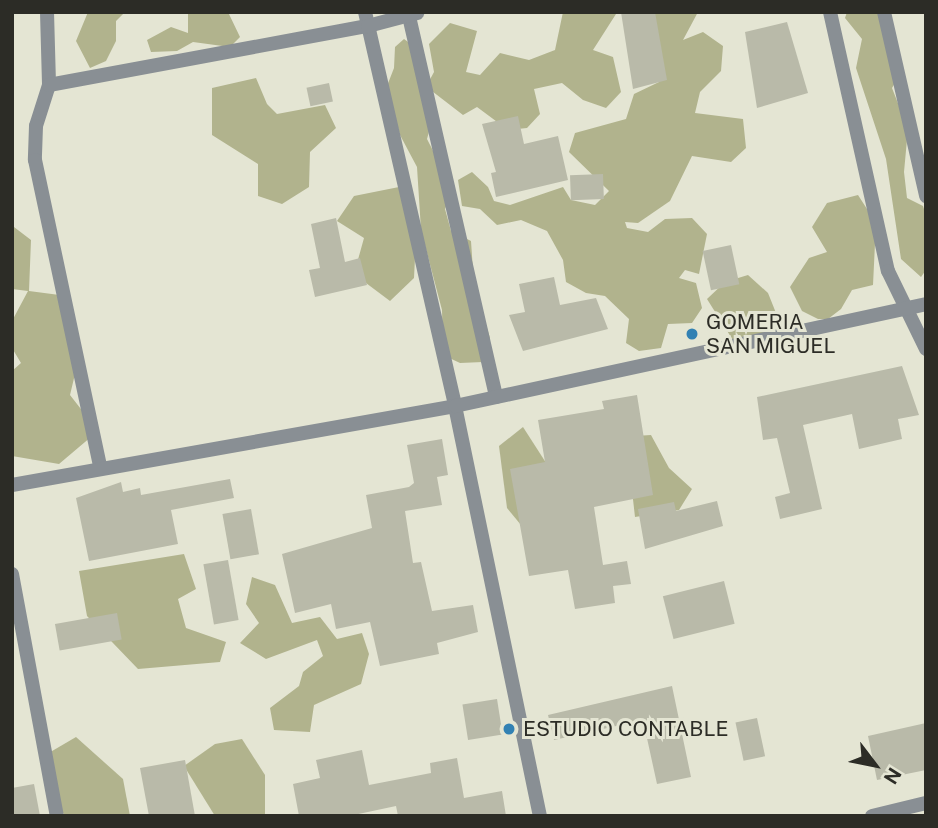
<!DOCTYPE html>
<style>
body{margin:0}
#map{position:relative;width:938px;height:828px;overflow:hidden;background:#e4e5d3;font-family:"Public Sans",sans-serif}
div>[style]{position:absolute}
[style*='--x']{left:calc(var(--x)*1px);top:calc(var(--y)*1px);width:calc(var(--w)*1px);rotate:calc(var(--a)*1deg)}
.green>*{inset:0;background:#b1b38d}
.building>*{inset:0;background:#b9baa9;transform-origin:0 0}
.minor>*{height:14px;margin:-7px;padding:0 7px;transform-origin:7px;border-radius:7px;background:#898f94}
.dots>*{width:19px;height:19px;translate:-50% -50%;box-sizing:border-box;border:4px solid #e4e5d3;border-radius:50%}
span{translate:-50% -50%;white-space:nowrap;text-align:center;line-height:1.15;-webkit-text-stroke:6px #e4e5d3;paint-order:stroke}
.poi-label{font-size:21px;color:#2c2c26}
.left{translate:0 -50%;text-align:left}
.frame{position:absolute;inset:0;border:14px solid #2c2c26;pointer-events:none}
.north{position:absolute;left:840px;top:730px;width:70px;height:70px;-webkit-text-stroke:5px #e4e5d3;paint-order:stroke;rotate:122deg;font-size:19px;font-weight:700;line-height:28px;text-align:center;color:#2c2c26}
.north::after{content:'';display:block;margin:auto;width:24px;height:32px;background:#2c2c26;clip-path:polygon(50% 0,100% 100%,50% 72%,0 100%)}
</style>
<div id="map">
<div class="green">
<i style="clip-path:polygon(88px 12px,125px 12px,116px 21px,116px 41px,106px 61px,90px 68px,76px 41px)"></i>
<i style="clip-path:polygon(188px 12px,228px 12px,240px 37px,230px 47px,193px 42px,177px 51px,151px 52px,147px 40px,171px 27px,188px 33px)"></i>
<i style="clip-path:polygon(563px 12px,616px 14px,593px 50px,613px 57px,621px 92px,606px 108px,583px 100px,562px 83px,534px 89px,540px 114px,527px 128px,508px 130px,477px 107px,463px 115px,428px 88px,433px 117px,427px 139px,453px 190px,445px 209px,451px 231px,471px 241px,474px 285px,490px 338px,483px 362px,460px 363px,443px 355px,442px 310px,421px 230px,417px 167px,400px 135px,387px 86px,394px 68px,395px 47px,404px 39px,419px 50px,427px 85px,434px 72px,429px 44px,450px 23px,477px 31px,466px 72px,480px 75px,500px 53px,529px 60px,555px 50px)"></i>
<i style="clip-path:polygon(649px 12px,698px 12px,683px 40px,703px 32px,723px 46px,721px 71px,700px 92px,695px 113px,743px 119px,746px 148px,731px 162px,692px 156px,670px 201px,638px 223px,625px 222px,627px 228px,648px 232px,665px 219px,692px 218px,707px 234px,699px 274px,685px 270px,679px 278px,696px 283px,702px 308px,692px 323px,668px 324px,661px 348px,639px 351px,626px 343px,629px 319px,605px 296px,586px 293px,566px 282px,563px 260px,547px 231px,521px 220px,497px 225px,480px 209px,462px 206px,458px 180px,472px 172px,488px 187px,494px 201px,510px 205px,563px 187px,571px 200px,595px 205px,609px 191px,569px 152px,575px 133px,626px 119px,634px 94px,659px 82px)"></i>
<i style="clip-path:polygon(847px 12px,881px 12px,899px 76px,892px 88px,908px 129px,904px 172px,907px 198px,923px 206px,926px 215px,926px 270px,921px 277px,901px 259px,886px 159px,856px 68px,862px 39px,845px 18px)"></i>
<i style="clip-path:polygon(256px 78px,267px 104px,277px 114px,325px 105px,336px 128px,310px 152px,309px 187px,282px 204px,258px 196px,258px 164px,212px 135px,212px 88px)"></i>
<i style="clip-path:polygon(404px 186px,416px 238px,414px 278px,390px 301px,354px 274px,364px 238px,337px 221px,354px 196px)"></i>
<i style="clip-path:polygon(858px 195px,876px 223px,873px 285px,852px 290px,841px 309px,828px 319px,818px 319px,802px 311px,790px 287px,809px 258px,827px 252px,812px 227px,827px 203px)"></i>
<i style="clip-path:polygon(14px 227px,31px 240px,29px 291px,67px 296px,80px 353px,70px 395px,98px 431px,59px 464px,12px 456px,12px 371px,21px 363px,12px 348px,12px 321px,28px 291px,12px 289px)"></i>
<i style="clip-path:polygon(748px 275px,768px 293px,776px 313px,763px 336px,734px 342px,707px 299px,725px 282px)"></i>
<i style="clip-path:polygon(523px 427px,550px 469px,521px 525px,507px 508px,499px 446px)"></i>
<i style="clip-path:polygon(651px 435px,669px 468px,692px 489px,679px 510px,635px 517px,630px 473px,635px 436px)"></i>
<i style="clip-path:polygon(184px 554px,196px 589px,178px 599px,186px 628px,226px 642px,220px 662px,138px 669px,87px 616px,79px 571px)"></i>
<i style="clip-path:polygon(252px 577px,275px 585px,292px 623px,320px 617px,337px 639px,362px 633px,369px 654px,361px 684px,314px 705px,310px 732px,274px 730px,270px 708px,299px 686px,303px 672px,323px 656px,317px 640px,266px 659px,240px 643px,259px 623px,246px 604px)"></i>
<i style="clip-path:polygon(76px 737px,123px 779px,130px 816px,65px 816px,55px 800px,47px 754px)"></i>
<i style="clip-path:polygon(242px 739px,265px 775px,265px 816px,215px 816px,184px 766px,215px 744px)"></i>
</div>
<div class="building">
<i style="clip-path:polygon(621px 12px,655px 12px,667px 80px,633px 89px)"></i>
<i style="clip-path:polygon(787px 22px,808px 93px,757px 108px,745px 32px)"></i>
<i style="left:329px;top:83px;width:19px;height:23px;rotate:78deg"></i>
<i style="clip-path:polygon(518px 116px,524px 144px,558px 136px,568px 180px,496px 197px,491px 173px,496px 172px,482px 124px)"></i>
<i style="left:603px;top:174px;width:25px;height:33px;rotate:88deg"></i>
<i style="clip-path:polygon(336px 218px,345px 262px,360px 258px,367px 285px,315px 297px,309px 270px,320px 268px,311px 224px)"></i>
<i style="left:731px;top:245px;width:40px;height:29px;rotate:78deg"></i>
<i style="clip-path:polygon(554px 277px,560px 305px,596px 298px,608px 329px,523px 351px,509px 315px,525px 312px,519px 284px)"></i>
<i style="clip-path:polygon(902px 366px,919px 415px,898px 419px,902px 439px,859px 449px,852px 414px,803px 425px,822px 509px,780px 519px,775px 497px,790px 493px,777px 438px,763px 440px,757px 397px)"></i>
<i style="clip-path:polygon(637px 395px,653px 495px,594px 507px,603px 565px,627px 561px,631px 584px,613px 586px,615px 603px,575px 609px,568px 570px,529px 576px,510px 469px,545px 462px,538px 420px,604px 409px,602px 401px)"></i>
<i style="clip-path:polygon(442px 439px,448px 475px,437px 477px,442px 505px,405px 511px,413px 563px,421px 562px,432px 611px,473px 605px,478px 632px,437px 643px,439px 654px,380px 666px,370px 622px,336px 629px,331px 604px,295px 613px,282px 554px,372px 528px,366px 495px,409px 487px,414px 483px,407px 445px)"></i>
<i style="clip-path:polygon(230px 479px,234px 498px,171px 510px,178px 544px,89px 561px,76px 498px,121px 482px,123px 492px,140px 488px,141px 495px)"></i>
<i style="clip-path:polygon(717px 501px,723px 526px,645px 549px,638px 509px,674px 502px,676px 511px)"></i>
<i style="left:251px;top:509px;width:46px;height:29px;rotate:80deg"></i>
<i style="left:228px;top:560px;width:61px;height:25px;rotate:80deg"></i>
<i style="left:724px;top:581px;width:44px;height:63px;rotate:76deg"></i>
<i style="left:117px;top:613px;width:27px;height:63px;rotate:80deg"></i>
<i style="clip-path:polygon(672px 686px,691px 777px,657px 784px,643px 720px,554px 740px,548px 715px)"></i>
<i style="left:497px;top:699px;width:36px;height:35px;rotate:81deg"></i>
<i style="left:757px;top:718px;width:39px;height:22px;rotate:78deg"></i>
<i style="clip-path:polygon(926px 723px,926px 770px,877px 780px,868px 736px)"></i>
<i style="clip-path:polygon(362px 750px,369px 785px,431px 773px,430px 763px,457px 758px,464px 798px,502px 791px,506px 816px,398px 816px,396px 806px,349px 816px,299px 816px,293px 784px,320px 778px,316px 760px)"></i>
<i style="clip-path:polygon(185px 760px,195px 816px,149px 816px,140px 768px)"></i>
<i style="clip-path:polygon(34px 784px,40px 816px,12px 816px,12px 788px)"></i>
</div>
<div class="minor">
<i style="--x:47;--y:12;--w:73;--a:88.4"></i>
<i style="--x:49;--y:85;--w:43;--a:107.6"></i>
<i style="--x:36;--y:126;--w:34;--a:92"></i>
<i style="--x:35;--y:160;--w:314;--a:78"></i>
<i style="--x:365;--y:12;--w:404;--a:77.1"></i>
<i style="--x:455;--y:406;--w:419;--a:78.3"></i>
<i style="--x:408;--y:12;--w:395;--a:77.1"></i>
<i style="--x:830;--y:12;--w:265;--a:77.4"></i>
<i style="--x:888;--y:271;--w:87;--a:64"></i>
<i style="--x:884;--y:12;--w:189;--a:77.1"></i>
<i style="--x:49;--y:85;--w:324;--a:-10.5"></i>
<i style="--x:368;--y:26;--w:51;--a:-14.9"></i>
<i style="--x:12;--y:485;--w:450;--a:-10.1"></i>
<i style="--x:455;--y:406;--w:482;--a:-12.2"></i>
<i style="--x:12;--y:574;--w:246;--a:79.5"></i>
<i style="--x:872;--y:816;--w:56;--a:-13.5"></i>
</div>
<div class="dots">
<i style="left:692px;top:334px;background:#3281b3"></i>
<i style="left:509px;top:729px;background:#3281b3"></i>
</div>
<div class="poi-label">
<span class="left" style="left:706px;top:334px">GOMERIA<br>SAN MIGUEL</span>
<span class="left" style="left:523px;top:729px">ESTUDIO CONTABLE</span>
</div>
<div class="frame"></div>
<div class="north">N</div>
</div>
